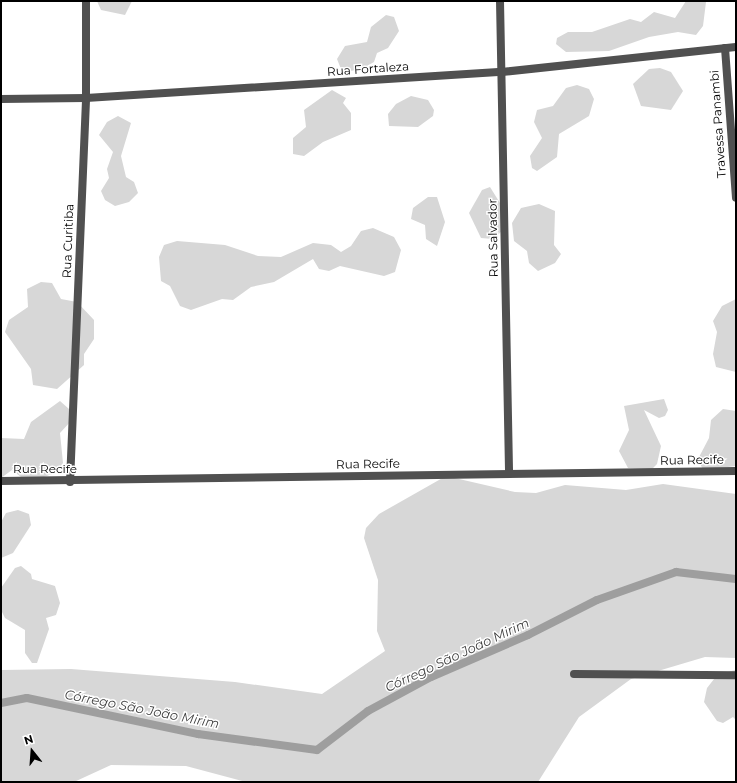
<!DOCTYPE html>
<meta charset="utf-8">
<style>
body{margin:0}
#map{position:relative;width:737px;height:783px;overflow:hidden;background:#fff;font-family:Montserrat,sans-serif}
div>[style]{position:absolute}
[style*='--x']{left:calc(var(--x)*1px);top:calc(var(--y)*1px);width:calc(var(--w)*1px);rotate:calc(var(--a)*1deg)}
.green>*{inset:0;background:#d7d7d7}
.stream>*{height:8px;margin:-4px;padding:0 4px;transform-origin:4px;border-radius:4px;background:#9e9e9e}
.minor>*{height:8px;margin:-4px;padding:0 4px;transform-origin:4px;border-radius:4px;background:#505050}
span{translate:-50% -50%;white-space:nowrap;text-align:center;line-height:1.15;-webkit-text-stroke:3px #fff;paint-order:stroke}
.street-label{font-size:12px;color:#000}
.water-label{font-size:13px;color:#3f3f3f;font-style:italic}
.frame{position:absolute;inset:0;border:2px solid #000;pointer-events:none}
.north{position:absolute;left:12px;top:731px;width:40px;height:40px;-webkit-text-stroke:3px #fff;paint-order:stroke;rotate:343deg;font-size:11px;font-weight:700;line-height:16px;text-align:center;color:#000}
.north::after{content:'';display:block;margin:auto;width:14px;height:18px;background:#000;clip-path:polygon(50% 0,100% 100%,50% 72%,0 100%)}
</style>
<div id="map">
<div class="green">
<i style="clip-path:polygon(97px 1px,132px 1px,125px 15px,101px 10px)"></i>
<i style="clip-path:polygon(686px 1px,706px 2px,703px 26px,696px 35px,678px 32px,649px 37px,609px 51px,566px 52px,556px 44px,557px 38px,568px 32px,592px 32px,630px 19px,641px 22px,654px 12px,675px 18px)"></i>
<i style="clip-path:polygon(386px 15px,394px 17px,399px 31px,388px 48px,377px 53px,374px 62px,363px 68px,347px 72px,341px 69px,337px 59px,345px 46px,367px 42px,371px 27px)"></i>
<i style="clip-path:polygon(660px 68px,671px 72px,683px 91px,671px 110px,641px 106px,633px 84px,649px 69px)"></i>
<i style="clip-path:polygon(577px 85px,589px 89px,594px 99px,589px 116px,559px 134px,557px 157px,537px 171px,532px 168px,530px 156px,542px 138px,534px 122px,537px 110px,553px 106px,566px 88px)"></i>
<i style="clip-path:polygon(332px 90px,346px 98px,343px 103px,351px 113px,351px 130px,323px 142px,304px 156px,293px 154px,293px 138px,306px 127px,304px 110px)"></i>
<i style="clip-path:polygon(411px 96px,428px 100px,434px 110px,433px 116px,418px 127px,389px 126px,388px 114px,396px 104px)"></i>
<i style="clip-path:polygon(118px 116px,131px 123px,121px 156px,126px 177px,134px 182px,138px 193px,129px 202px,115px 206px,105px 200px,101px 191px,109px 178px,107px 169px,113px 152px,99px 135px,107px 122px)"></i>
<i style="clip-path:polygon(490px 187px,500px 203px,502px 231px,493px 239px,481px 238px,469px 213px,482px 190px)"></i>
<i style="clip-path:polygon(428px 197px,437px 197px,445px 222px,437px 246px,426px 239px,425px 225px,411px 219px,413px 208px)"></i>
<i style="clip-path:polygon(539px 204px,555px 211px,554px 245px,561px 254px,555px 263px,538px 271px,529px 263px,527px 251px,514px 241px,512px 223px,521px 208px)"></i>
<i style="clip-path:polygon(373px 228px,394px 237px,401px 250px,395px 272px,384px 276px,340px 266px,329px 271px,319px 269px,313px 259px,274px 282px,251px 287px,233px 300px,222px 299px,191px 310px,180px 306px,170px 286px,161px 281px,159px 257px,164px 245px,177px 241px,225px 245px,258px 256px,281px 257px,313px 243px,331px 245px,341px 252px,351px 246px,361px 231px)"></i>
<i style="clip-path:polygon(41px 282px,52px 283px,61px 299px,77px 302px,94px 320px,94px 339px,84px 354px,84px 365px,57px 389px,33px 385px,31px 369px,5px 332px,9px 320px,28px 307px,27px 289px)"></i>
<i style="clip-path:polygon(736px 299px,736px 372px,716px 367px,713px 354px,717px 332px,713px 321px,722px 306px)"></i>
<i style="clip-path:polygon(664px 399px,668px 410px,665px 416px,659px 418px,644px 410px,661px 446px,657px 464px,652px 469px,628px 468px,619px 451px,629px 430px,624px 406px)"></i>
<i style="clip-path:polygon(60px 401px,69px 409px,71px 421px,60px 433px,63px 463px,55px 473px,44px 477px,21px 477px,12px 470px,1px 478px,1px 438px,24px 439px,31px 422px)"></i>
<i style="clip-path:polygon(723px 409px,736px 411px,736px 466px,703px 470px,698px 459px,709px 438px,711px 420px)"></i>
<i style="clip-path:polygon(446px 476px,515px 492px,536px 493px,565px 485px,626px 490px,663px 484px,736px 494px,736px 658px,705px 657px,631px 679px,579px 717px,538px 782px,246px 782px,186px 766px,111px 765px,74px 782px,1px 782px,1px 670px,71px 669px,235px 682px,322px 694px,385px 651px,377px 631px,378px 580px,364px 538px,366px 528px,379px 514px)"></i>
<i style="clip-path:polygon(18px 510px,29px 514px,31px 525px,13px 553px,1px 558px,1px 522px,6px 513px)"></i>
<i style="clip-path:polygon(21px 566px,31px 574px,32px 579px,55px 586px,60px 603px,56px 615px,46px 618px,49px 629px,37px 663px,32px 663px,25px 653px,25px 630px,5px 618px,1px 610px,1px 588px,15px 568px)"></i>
<i style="clip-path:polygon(736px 670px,736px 720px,733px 717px,723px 723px,717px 721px,704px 702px,707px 688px,718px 674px)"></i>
</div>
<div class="stream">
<i style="--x:1;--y:703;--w:26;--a:-11"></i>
<i style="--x:27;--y:698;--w:175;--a:11.9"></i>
<i style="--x:198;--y:734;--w:120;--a:7.7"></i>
<i style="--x:317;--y:750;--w:64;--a:-37.4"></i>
<i style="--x:368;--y:711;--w:72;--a:-28.4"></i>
<i style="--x:431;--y:677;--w:106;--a:-23.4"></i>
<i style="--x:528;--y:635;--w:77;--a:-26.9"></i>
<i style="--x:597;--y:600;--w:84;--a:-19.5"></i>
<i style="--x:676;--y:572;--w:60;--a:6.7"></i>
</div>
<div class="minor">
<i style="--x:500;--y:1;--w:473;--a:88.9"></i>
<i style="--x:725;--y:48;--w:150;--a:85.8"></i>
<i style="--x:1;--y:99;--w:85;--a:-0.7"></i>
<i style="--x:86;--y:98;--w:417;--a:-3.6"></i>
<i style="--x:502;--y:72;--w:235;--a:-6.1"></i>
<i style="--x:1;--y:481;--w:735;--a:-0.78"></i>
<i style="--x:70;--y:482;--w:384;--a:-87.6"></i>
<i style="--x:86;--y:98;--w:97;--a:-90"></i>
<i style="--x:574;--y:674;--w:162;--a:0.4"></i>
</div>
<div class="street-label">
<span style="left:368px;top:69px;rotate:-4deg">Rua Fortaleza</span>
<span style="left:718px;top:124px;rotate:-94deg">Travessa Panambi</span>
<span style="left:493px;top:238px;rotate:-91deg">Rua Salvador</span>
<span style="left:68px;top:241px;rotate:-88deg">Rua Curitiba</span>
<span style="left:692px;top:460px;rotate:-1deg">Rua Recife</span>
<span style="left:368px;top:464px;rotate:-1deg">Rua Recife</span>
<span style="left:45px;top:469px">Rua Recife</span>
</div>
<div class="water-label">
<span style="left:457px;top:655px;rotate:-25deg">Córrego São João Mirim</span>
<span style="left:142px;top:709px;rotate:11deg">Córrego São João Mirim</span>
</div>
<div class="frame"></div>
<div class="north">N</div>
</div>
